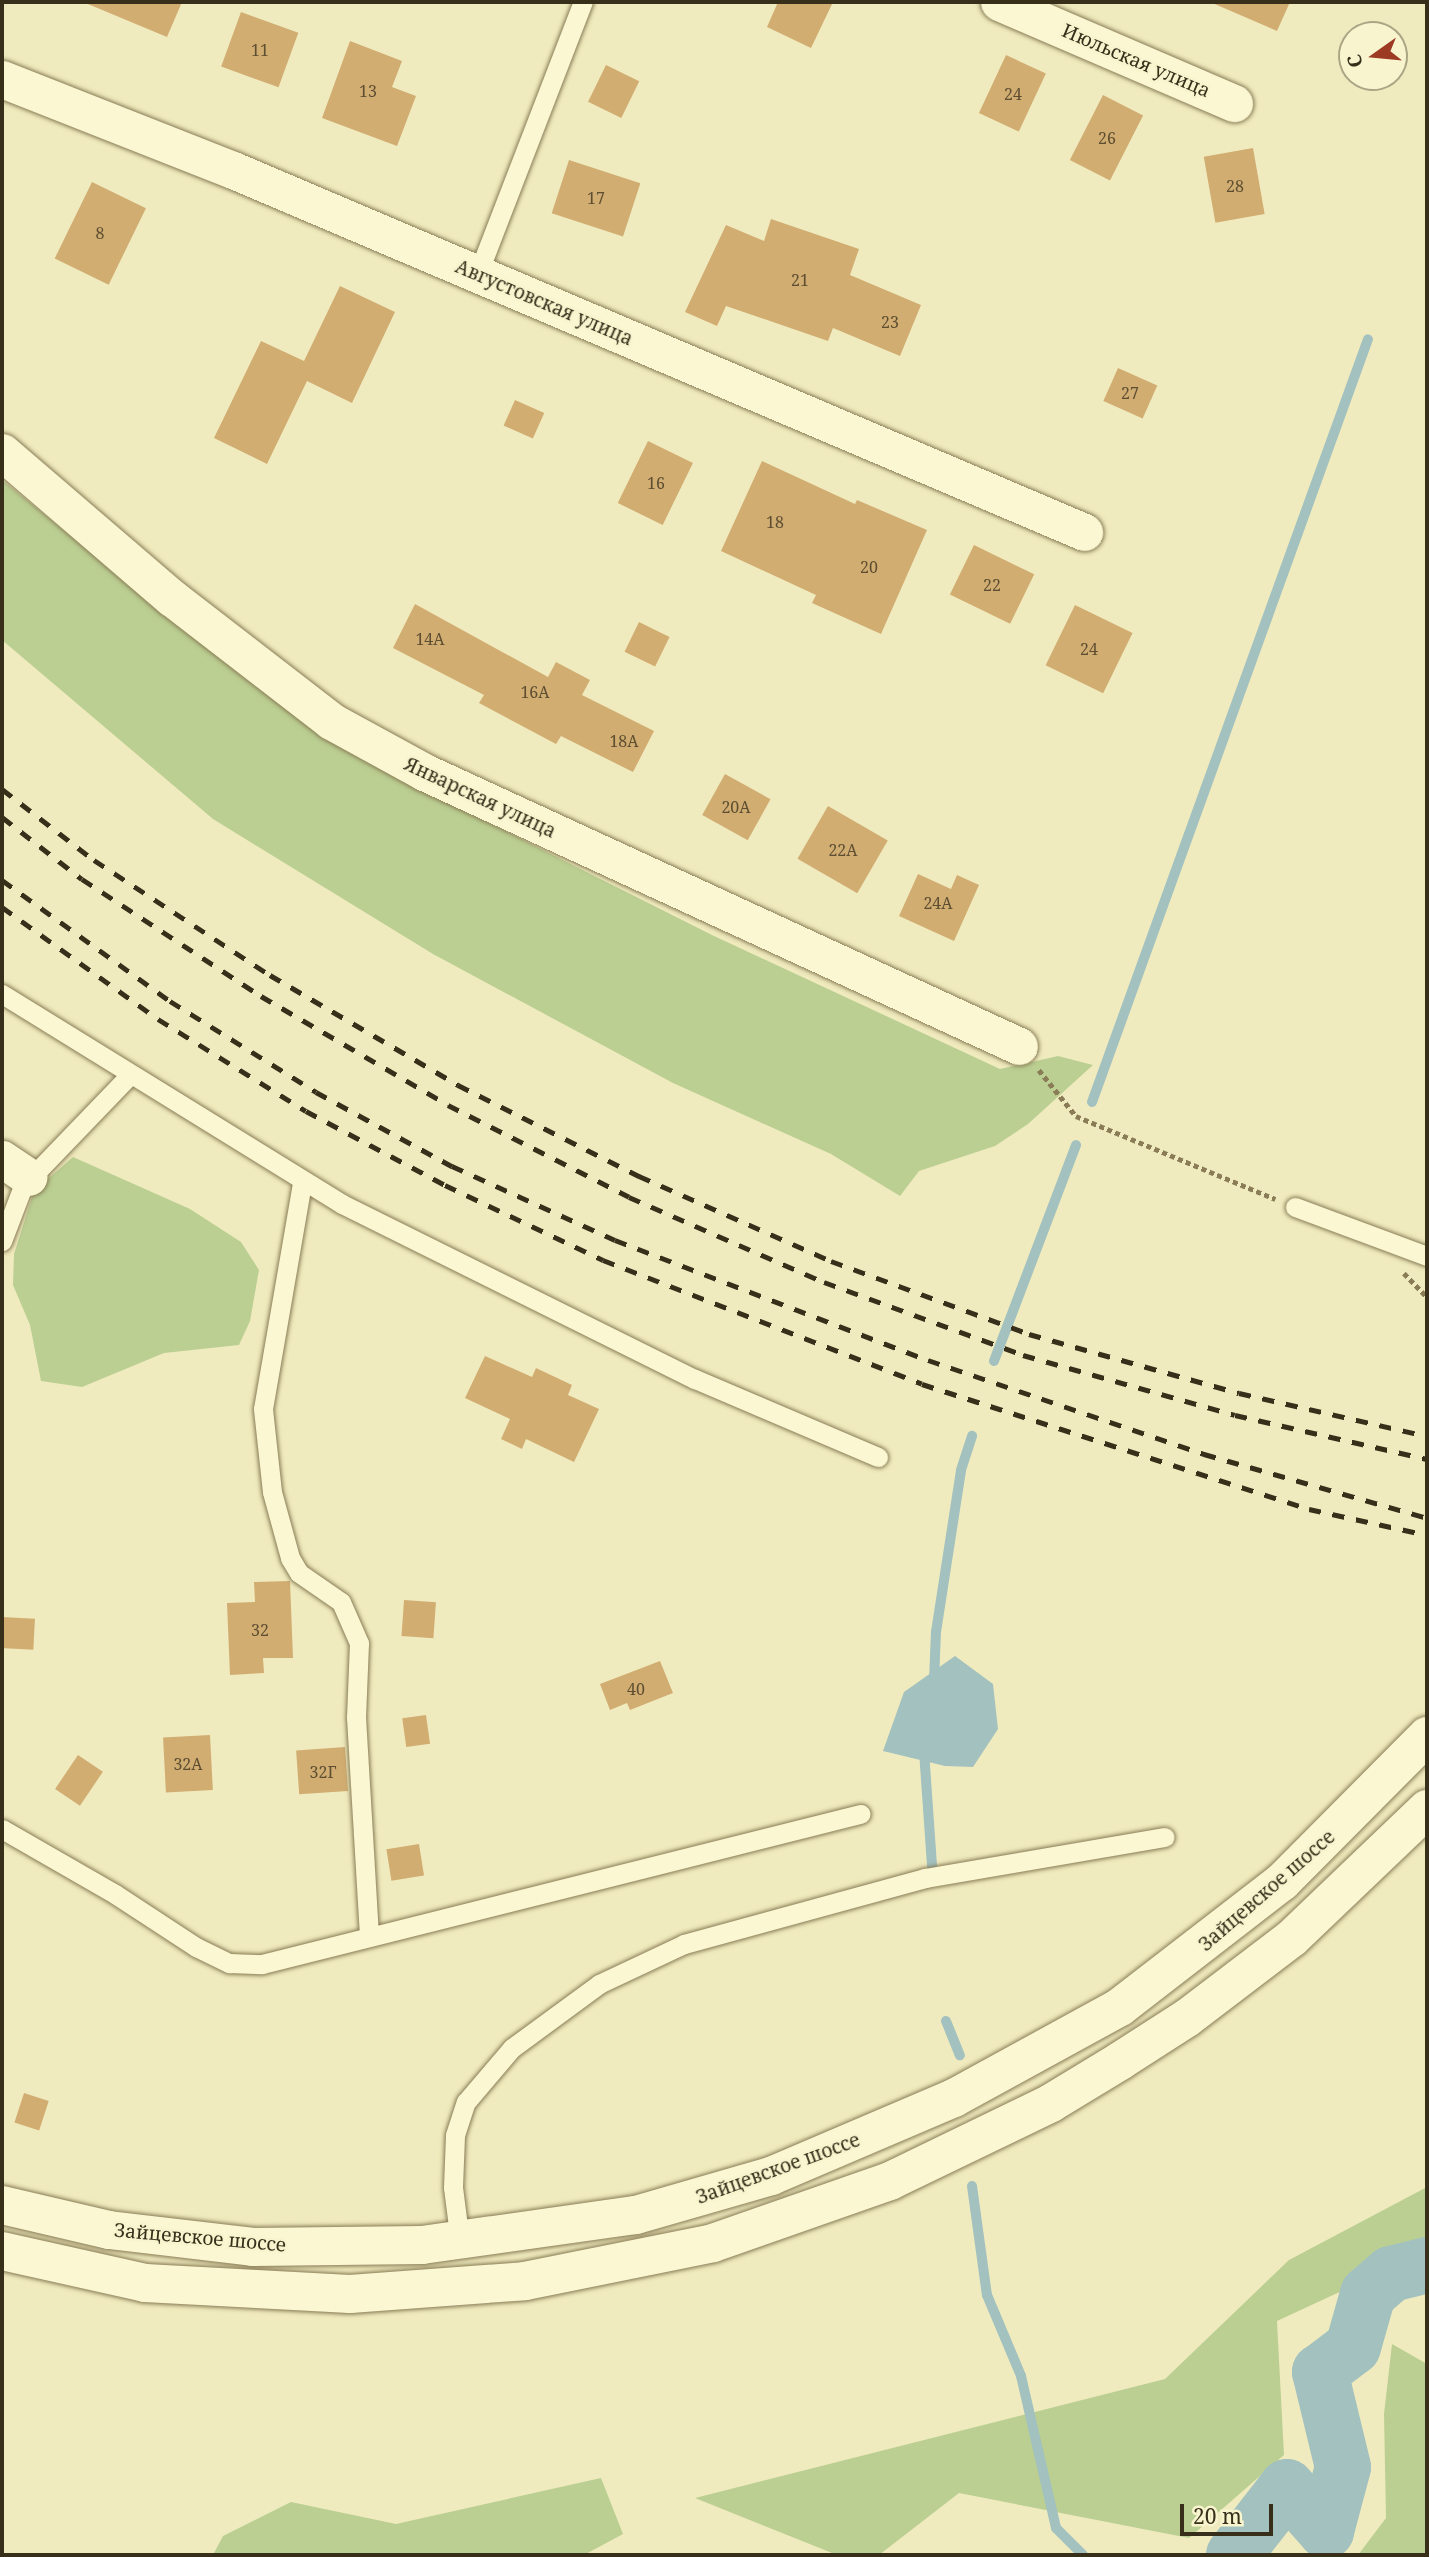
<!DOCTYPE html>
<meta charset="utf-8">
<style>
body{margin:0}
#map{position:relative;width:1429px;height:2557px;overflow:hidden;background:#f0ebbe;font-family:"Noto Serif",serif}
div>[style]{position:absolute}
[style*='--x']{left:calc(var(--x)*1px);top:calc(var(--y)*1px);width:calc(var(--w)*1px);rotate:calc(var(--a)*1deg)}
.green>*{inset:0;background:#bbcf92}
.water>*{inset:0;background:#a2c1bf}
.stream>*{height:10px;margin:-5px;padding:0 5px;transform-origin:5px;border-radius:5px;background:#a2c1bf}
.river>*{height:56px;margin:-28px;padding:0 28px;transform-origin:28px;border-radius:28px;background:#a2c1bf}
.building>*{inset:0;background:#d1ad72;transform-origin:0 0}
.path>*{height:4.5px;margin-top:-2.25px;transform-origin:0;background:repeating-linear-gradient(90deg,#897c56 0 5px,transparent 0 8.5px)}
.roads{filter:drop-shadow(0 0 2px #897c56) drop-shadow(0 0 2px #897c56)}
.service>*{height:19px;margin:-9.5px;padding:0 9.5px;transform-origin:9.5px;border-radius:9.5px;background:#fbf7d2}
.minor>*{height:37px;margin:-18.5px;padding:0 18.5px;transform-origin:18.5px;border-radius:18.5px;background:#fbf7d2}
.secondary>*{height:38px;margin:-19px;padding:0 19px;transform-origin:19px;border-radius:19px;background:#fbf7d2}
.rail>*{height:5px;margin-top:-2.5px;transform-origin:0;background:repeating-linear-gradient(90deg,#382f1b 0 12px,transparent 0 24px)}
span{translate:-50% -50%;white-space:nowrap;text-align:center;line-height:1.15;-webkit-text-stroke:5px #f7f4ce;paint-order:stroke}
.number-label{font-size:16px;color:#5e4e31}
.number-label span{-webkit-text-stroke-width:0}
.street-label{font-size:19px;color:#382f1b}
.frame{position:absolute;inset:0;border:4px solid #382f1b;pointer-events:none}
.north{position:absolute;left:1338px;top:21px;width:70px;height:70px;box-sizing:border-box;background:#f7f4ce;border:2px solid #aba586;border-radius:50%;rotate:255deg;font-size:19px;font-weight:700;line-height:28px;text-align:center;color:#382f1b}
.north::after{content:'';display:block;margin:auto;width:24px;height:32px;background:#9c3a23;clip-path:polygon(50% 0,100% 100%,50% 72%,0 100%)}
.scale{position:absolute;left:1180px;top:2504px;width:93px;height:32px;box-sizing:border-box;border:4px solid #382f1b;border-top:0;padding-left:9px;font-size:21px;line-height:24px;white-space:nowrap;color:#382f1b;-webkit-text-stroke:5px #f7f4ce;paint-order:stroke}
</style>
<div id="map">
<div class="green">
<i style="clip-path:polygon(2px 480px,226px 662px,360px 758px,712px 935px,1000px 1069px,1058px 1056px,1093px 1065px,1028px 1124px,995px 1146px,919px 1171px,900px 1196px,831px 1154px,673px 1083px,433px 954px,213px 819px,2px 640px)"></i>
<i style="clip-path:polygon(73px 1157px,190px 1209px,241px 1242px,259px 1270px,250px 1321px,239px 1345px,164px 1353px,82px 1387px,41px 1381px,30px 1325px,13px 1285px,14px 1254px,34px 1191px)"></i>
<i style="clip-path:polygon(1427px 2187px,1427px 2265px,1359px 2283px,1277px 2321px,1284px 2455px,1189px 2538px,959px 2493px,879px 2555px,837px 2555px,695px 2498px,1165px 2379px,1289px 2260px)"></i>
<i style="clip-path:polygon(1392px 2344px,1427px 2364px,1427px 2555px,1358px 2555px,1386px 2518px,1384px 2414px)"></i>
<i style="clip-path:polygon(601px 2478px,623px 2534px,584px 2555px,213px 2555px,223px 2536px,291px 2502px,396px 2524px)"></i>
</div>
<div class="water">
<i style="clip-path:polygon(955px 1656px,993px 1684px,998px 1729px,973px 1767px,945px 1766px,883px 1751px,904px 1692px)"></i>
</div>
<div class="stream">
<i style="--x:1092;--y:1102;--w:811;--a:-70.11"></i>
<i style="--x:994;--y:1361;--w:231;--a:-69.2"></i>
<i style="--x:934;--y:1681;--w:49;--a:-87.7"></i>
<i style="--x:936;--y:1632;--w:164;--a:-81.2"></i>
<i style="--x:961;--y:1470;--w:36;--a:-72"></i>
<i style="--x:924;--y:1751;--w:115;--a:86"></i>
<i style="--x:946;--y:2021;--w:37;--a:68"></i>
<i style="--x:972;--y:2186;--w:110;--a:82.2"></i>
<i style="--x:987;--y:2295;--w:88;--a:67.2"></i>
<i style="--x:1021;--y:2376;--w:156;--a:77"></i>
<i style="--x:1056;--y:2528;--w:38;--a:45"></i>
</div>
<div class="river">
<i style="--x:1234;--y:2555;--w:86;--a:-52.1"></i>
<i style="--x:1287;--y:2487;--w:59;--a:48.4"></i>
<i style="--x:1326;--y:2531;--w:66;--a:-75.1"></i>
<i style="--x:1343;--y:2467;--w:98;--a:-103.6"></i>
<i style="--x:1320;--y:2372;--w:41;--a:-37.1"></i>
<i style="--x:1353;--y:2347;--w:55;--a:-74.2"></i>
<i style="--x:1368;--y:2294;--w:30;--a:-41"></i>
<i style="--x:1391;--y:2274;--w:37;--a:-14"></i>
</div>
<div class="building">
<i style="clip-path:polygon(83px 2px,182px 2px,167px 37px)"></i>
<i style="clip-path:polygon(778px 2px,833px 2px,811px 48px,767px 27px)"></i>
<i style="clip-path:polygon(1210px 2px,1290px 2px,1277px 31px)"></i>
<i style="left:241px;top:12px;width:61px;height:58px;rotate:20deg"></i>
<i style="clip-path:polygon(350px 41px,402px 61px,392px 87px,416px 96px,397px 146px,322px 118px)"></i>
<i style="left:1006px;top:55px;width:44px;height:64px;rotate:25deg"></i>
<i style="left:606px;top:65px;width:37px;height:41px;rotate:26deg"></i>
<i style="left:1103px;top:95px;width:45px;height:73px;rotate:27deg"></i>
<i style="left:1253px;top:148px;width:67px;height:50px;rotate:80deg"></i>
<i style="left:569px;top:160px;width:75px;height:56px;rotate:18deg"></i>
<i style="left:92px;top:182px;width:60px;height:85px;rotate:26deg"></i>
<i style="clip-path:polygon(771px 219px,859px 249px,850px 275px,921px 305px,900px 356px,833px 328px,828px 341px,726px 306px,717px 326px,685px 312px,726px 225px,764px 241px)"></i>
<i style="clip-path:polygon(340px 286px,395px 312px,352px 403px,307px 381px,267px 464px,214px 438px,261px 341px,304px 361px)"></i>
<i style="left:1118px;top:368px;width:43px;height:36px;rotate:24deg"></i>
<i style="left:515px;top:400px;width:32px;height:28px;rotate:24deg"></i>
<i style="left:648px;top:441px;width:50px;height:69px;rotate:26deg"></i>
<i style="clip-path:polygon(762px 461px,855px 504px,857px 500px,927px 530px,881px 634px,812px 603px,816px 595px,721px 551px)"></i>
<i style="left:974px;top:545px;width:67px;height:55px;rotate:26deg"></i>
<i style="clip-path:polygon(415px 604px,548px 677px,556px 662px,590px 680px,582px 695px,654px 731px,633px 772px,561px 736px,556px 744px,479px 703px,484px 695px,393px 648px)"></i>
<i style="left:1075px;top:605px;width:64px;height:67px;rotate:26deg"></i>
<i style="left:639px;top:622px;width:34px;height:33px;rotate:26deg"></i>
<i style="left:725px;top:774px;width:52px;height:47px;rotate:29deg"></i>
<i style="left:828px;top:806px;width:69px;height:61px;rotate:30deg"></i>
<i style="clip-path:polygon(918px 874px,951px 889px,957px 875px,979px 885px,954px 941px,899px 916px)"></i>
<i style="clip-path:polygon(485px 1356px,532px 1377px,536px 1368px,572px 1385px,568px 1395px,599px 1409px,574px 1462px,526px 1439px,522px 1449px,501px 1439px,510px 1419px,465px 1398px)"></i>
<i style="clip-path:polygon(290px 1581px,293px 1658px,263px 1658px,264px 1673px,230px 1675px,227px 1603px,255px 1602px,254px 1582px)"></i>
<i style="left:404px;top:1600px;width:32px;height:36px;rotate:4deg"></i>
<i style="left:2px;top:1617px;width:33px;height:31px;rotate:3deg"></i>
<i style="clip-path:polygon(660px 1661px,673px 1693px,630px 1710px,627px 1703px,610px 1710px,600px 1684px)"></i>
<i style="left:426px;top:1715px;width:29px;height:24px;rotate:82deg"></i>
<i style="left:210px;top:1735px;width:55px;height:47px;rotate:87deg"></i>
<i style="left:345px;top:1747px;width:44px;height:49px;rotate:86deg"></i>
<i style="left:78px;top:1755px;width:30px;height:41px;rotate:34deg"></i>
<i style="left:419px;top:1844px;width:32px;height:33px;rotate:81deg"></i>
<i style="left:24px;top:2093px;width:26px;height:31px;rotate:18deg"></i>
</div>
<div class="path">
<i style="--x:1039;--y:1070;--w:59;--a:51.2"></i>
<i style="--x:1076;--y:1116;--w:216;--a:22.6"></i>
<i style="--x:1404;--y:1273;--w:33;--a:46"></i>
</div>
<div class="roads">
<div class="service">
<i style="--x:477;--y:276;--w:294;--a:-68.9"></i>
<i style="--x:2;--y:994;--w:400;--a:31.7"></i>
<i style="--x:342;--y:1204;--w:394;--a:26.4"></i>
<i style="--x:695;--y:1379;--w:199;--a:23.1"></i>
<i style="--x:302;--y:1183;--w:229;--a:99.8"></i>
<i style="--x:263;--y:1409;--w:83;--a:83.8"></i>
<i style="--x:272;--y:1492;--w:68;--a:74.7"></i>
<i style="--x:290;--y:1558;--w:17;--a:59"></i>
<i style="--x:299;--y:1573;--w:51;--a:34.6"></i>
<i style="--x:341;--y:1602;--w:45;--a:66.3"></i>
<i style="--x:359;--y:1643;--w:74;--a:92.3"></i>
<i style="--x:356;--y:1717;--w:219;--a:86.6"></i>
<i style="--x:1295;--y:1207;--w:141;--a:20.4"></i>
<i style="--x:2;--y:1241;--w:59;--a:-69.1"></i>
<i style="--x:23;--y:1186;--w:153;--a:-46.1"></i>
<i style="--x:2;--y:1829;--w:130;--a:29.9"></i>
<i style="--x:115;--y:1894;--w:97;--a:33.2"></i>
<i style="--x:196;--y:1947;--w:37;--a:26"></i>
<i style="--x:229;--y:1963;--w:33;--a:2"></i>
<i style="--x:262;--y:1964;--w:617;--a:-14.08"></i>
<i style="--x:460;--y:2242;--w:55;--a:-97.3"></i>
<i style="--x:453;--y:2187;--w:52;--a:-87.8"></i>
<i style="--x:455;--y:2135;--w:35;--a:-72"></i>
<i style="--x:466;--y:2102;--w:71;--a:-49.6"></i>
<i style="--x:512;--y:2048;--w:108;--a:-36.3"></i>
<i style="--x:599;--y:1984;--w:94;--a:-25.2"></i>
<i style="--x:684;--y:1944;--w:250;--a:-15.3"></i>
<i style="--x:925;--y:1878;--w:243;--a:-9.7"></i>
</div>
<div class="minor">
<i style="--x:999;--y:2;--w:256;--a:23.3"></i>
<i style="--x:2;--y:79;--w:248;--a:21.5"></i>
<i style="--x:233;--y:170;--w:925;--a:23.04"></i>
<i style="--x:2;--y:452;--w:224;--a:40.7"></i>
<i style="--x:172;--y:598;--w:201;--a:37.7"></i>
<i style="--x:331;--y:721;--w:106;--a:28.7"></i>
<i style="--x:424;--y:772;--w:655;--a:24.73"></i>
<i style="--x:2;--y:1159;--w:32;--a:34"></i>
</div>
<div class="secondary">
<i style="--x:2;--y:2205;--w:110;--a:13.2"></i>
<i style="--x:109;--y:2230;--w:145;--a:6.7"></i>
<i style="--x:253;--y:2247;--w:169;--a:-0.7"></i>
<i style="--x:422;--y:2245;--w:216;--a:-8"></i>
<i style="--x:636;--y:2215;--w:141;--a:-16.1"></i>
<i style="--x:771;--y:2176;--w:199;--a:-23.1"></i>
<i style="--x:954;--y:2098;--w:189;--a:-28.7"></i>
<i style="--x:1120;--y:2007;--w:205;--a:-37.7"></i>
<i style="--x:1282;--y:1882;--w:206;--a:-45.2"></i>
<i style="--x:2;--y:2251;--w:147;--a:12.6"></i>
<i style="--x:145;--y:2283;--w:205;--a:3.1"></i>
<i style="--x:350;--y:2294;--w:175;--a:-4.2"></i>
<i style="--x:525;--y:2281;--w:192;--a:-11.4"></i>
<i style="--x:713;--y:2243;--w:188;--a:-19.3"></i>
<i style="--x:890;--y:2181;--w:179;--a:-25.8"></i>
<i style="--x:1051;--y:2103;--w:81;--a:-31.3"></i>
<i style="--x:1120;--y:2061;--w:80;--a:-32.7"></i>
<i style="--x:1187;--y:2018;--w:132;--a:-37.3"></i>
<i style="--x:1292;--y:1938;--w:187;--a:-43.7"></i>
</div>
</div>
<div class="rail">
<i style="--x:2;--y:789;--w:116;--a:37.7"></i>
<i style="--x:94;--y:860;--w:210;--a:33.2"></i>
<i style="--x:270;--y:975;--w:218;--a:30.3"></i>
<i style="--x:458;--y:1085;--w:203;--a:26.7"></i>
<i style="--x:639;--y:1176;--w:210;--a:23.9"></i>
<i style="--x:831;--y:1261;--w:211;--a:20.2"></i>
<i style="--x:1029;--y:1334;--w:218;--a:15.7"></i>
<i style="--x:1239;--y:1393;--w:193;--a:12.9"></i>
<i style="--x:2;--y:817;--w:101;--a:37.8"></i>
<i style="--x:82;--y:879;--w:214;--a:33.2"></i>
<i style="--x:261;--y:996;--w:216;--a:30.2"></i>
<i style="--x:448;--y:1105;--w:203;--a:26.9"></i>
<i style="--x:629;--y:1197;--w:213;--a:23.6"></i>
<i style="--x:824;--y:1282;--w:212;--a:20.1"></i>
<i style="--x:1023;--y:1355;--w:220;--a:15.8"></i>
<i style="--x:1235;--y:1415;--w:197;--a:12.9"></i>
<i style="--x:2;--y:880;--w:207;--a:35.8"></i>
<i style="--x:170;--y:1001;--w:172;--a:31.9"></i>
<i style="--x:316;--y:1092;--w:155;--a:28.6"></i>
<i style="--x:452;--y:1166;--w:179;--a:24.4"></i>
<i style="--x:615;--y:1240;--w:335;--a:21"></i>
<i style="--x:928;--y:1360;--w:292;--a:18.8"></i>
<i style="--x:1204;--y:1454;--w:232;--a:16"></i>
<i style="--x:2;--y:907;--w:192;--a:35.7"></i>
<i style="--x:158;--y:1019;--w:174;--a:31.9"></i>
<i style="--x:306;--y:1111;--w:157;--a:28"></i>
<i style="--x:445;--y:1185;--w:175;--a:25.4"></i>
<i style="--x:603;--y:1260;--w:342;--a:21.2"></i>
<i style="--x:922;--y:1384;--w:407;--a:17.9"></i>
<i style="--x:1309;--y:1509;--w:121;--a:12.4"></i>
</div>
<div class="number-label">
<span style="left:260px;top:50px">11</span>
<span style="left:368px;top:91px">13</span>
<span style="left:1013px;top:94px">24</span>
<span style="left:1107px;top:138px">26</span>
<span style="left:1235px;top:186px">28</span>
<span style="left:596px;top:198px">17</span>
<span style="left:100px;top:233px">8</span>
<span style="left:800px;top:280px">21</span>
<span style="left:890px;top:322px">23</span>
<span style="left:1130px;top:393px">27</span>
<span style="left:656px;top:483px">16</span>
<span style="left:775px;top:522px">18</span>
<span style="left:869px;top:567px">20</span>
<span style="left:992px;top:585px">22</span>
<span style="left:430px;top:639px">14А</span>
<span style="left:1089px;top:649px">24</span>
<span style="left:535px;top:692px">16А</span>
<span style="left:624px;top:741px">18А</span>
<span style="left:736px;top:807px">20А</span>
<span style="left:843px;top:850px">22А</span>
<span style="left:938px;top:903px">24А</span>
<span style="left:260px;top:1630px">32</span>
<span style="left:636px;top:1689px">40</span>
<span style="left:188px;top:1764px">32А</span>
<span style="left:323px;top:1772px">32Г</span>
</div>
<div class="street-label">
<span style="left:1136px;top:61px;rotate:23deg">Июльская улица</span>
<span style="left:544px;top:303px;rotate:23deg">Августовская улица</span>
<span style="left:480px;top:798px;rotate:25deg">Январская улица</span>
<span style="left:1267px;top:1891px;rotate:-41deg">Зайцевское шоссе</span>
<span style="left:778px;top:2169px;rotate:-20deg">Зайцевское шоссе</span>
<span style="left:200px;top:2238px;rotate:5deg">Зайцевское шоссе</span>
</div>
<div class="frame"></div>
<div class="north">С</div>
<div class="scale">20 m</div>
</div>
